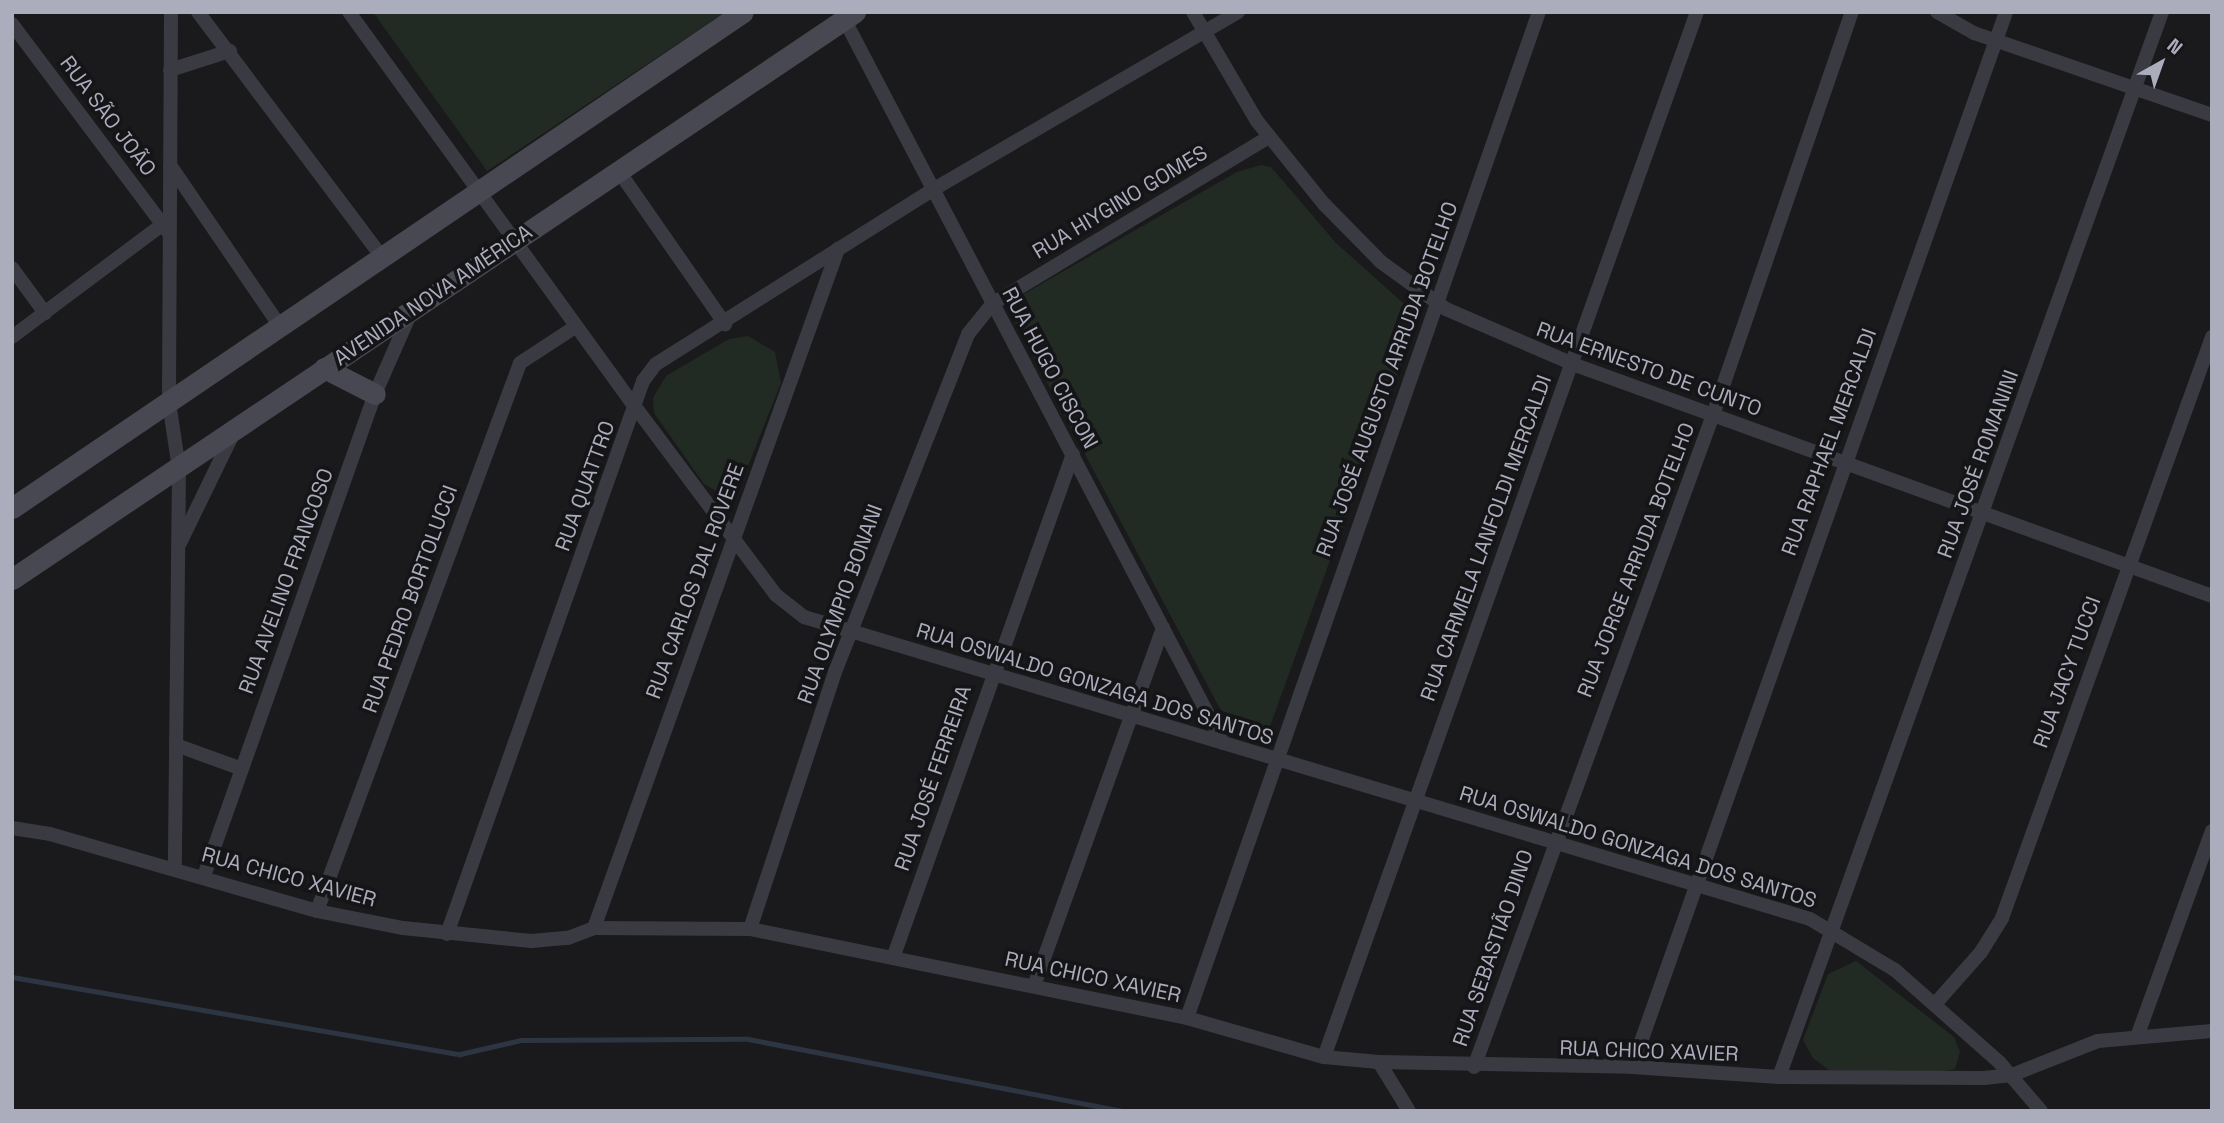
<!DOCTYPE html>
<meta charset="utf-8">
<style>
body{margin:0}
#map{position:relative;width:2224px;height:1123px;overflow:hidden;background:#1a1a1c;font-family:"Space Grotesk",sans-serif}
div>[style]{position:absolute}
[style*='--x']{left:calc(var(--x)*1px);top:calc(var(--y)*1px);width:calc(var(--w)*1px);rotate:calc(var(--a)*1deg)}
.green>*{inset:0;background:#212b24}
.stream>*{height:5px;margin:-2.5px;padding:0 2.5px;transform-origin:2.5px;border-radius:2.5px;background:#2e3542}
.street>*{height:14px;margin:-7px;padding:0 7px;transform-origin:7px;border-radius:7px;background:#3a3a42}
.secondary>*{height:21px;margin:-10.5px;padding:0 10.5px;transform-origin:10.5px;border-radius:10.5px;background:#484852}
span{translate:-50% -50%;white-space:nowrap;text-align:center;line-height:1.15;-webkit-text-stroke:7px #151417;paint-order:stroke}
.street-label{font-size:21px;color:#abadbd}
.frame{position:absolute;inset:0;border:14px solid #abadbd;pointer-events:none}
.north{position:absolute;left:2126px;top:28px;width:70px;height:70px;-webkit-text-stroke:5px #151417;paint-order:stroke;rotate:40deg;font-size:19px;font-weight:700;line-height:28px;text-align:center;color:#abadbd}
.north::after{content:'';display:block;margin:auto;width:24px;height:32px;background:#abadbd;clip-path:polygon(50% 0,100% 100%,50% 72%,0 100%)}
</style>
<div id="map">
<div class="green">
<i style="clip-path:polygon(373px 12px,725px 12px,487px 171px)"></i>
<i style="clip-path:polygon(1261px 165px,1271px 167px,1336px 243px,1413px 312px,1411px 336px,1269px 729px,1255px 743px,1237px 732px,1218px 705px,1015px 322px,1014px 309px,1022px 295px,1237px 172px)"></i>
<i style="clip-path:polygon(748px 336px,775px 352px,781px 383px,742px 481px,720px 493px,704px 484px,654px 413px,653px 398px,666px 376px,729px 339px)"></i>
<i style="clip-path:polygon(1856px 961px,1954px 1037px,1960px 1052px,1955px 1069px,1933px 1073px,1829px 1070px,1813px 1058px,1803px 1040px,1828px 974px)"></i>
</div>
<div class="stream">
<i style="--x:12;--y:977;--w:455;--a:9.8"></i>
<i style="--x:460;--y:1054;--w:63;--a:-12.9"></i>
<i style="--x:521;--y:1040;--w:227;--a:-0.3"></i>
<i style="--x:748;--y:1039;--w:381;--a:10.9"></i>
</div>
<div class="street">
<i style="--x:171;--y:12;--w:390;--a:90.3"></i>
<i style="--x:169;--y:402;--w:68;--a:81.5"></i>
<i style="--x:179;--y:469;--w:400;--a:90.6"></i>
<i style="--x:198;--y:12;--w:305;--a:53.1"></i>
<i style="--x:349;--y:12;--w:489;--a:54.1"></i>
<i style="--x:636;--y:408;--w:234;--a:53.2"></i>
<i style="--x:776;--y:595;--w:36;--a:38"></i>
<i style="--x:804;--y:617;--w:1050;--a:16.71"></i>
<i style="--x:1810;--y:919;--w:99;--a:31"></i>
<i style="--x:1895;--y:970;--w:140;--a:41.5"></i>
<i style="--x:2000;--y:1063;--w:63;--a:49.5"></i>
<i style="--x:1193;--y:12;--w:126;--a:59.6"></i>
<i style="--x:1257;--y:121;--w:107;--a:51.1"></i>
<i style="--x:1324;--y:204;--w:81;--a:45.5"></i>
<i style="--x:1381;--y:262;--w:80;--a:35.9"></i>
<i style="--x:1446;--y:309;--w:144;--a:23.4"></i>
<i style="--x:1578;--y:366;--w:674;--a:19.94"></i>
<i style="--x:1937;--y:12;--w:43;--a:29.6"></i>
<i style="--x:1974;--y:33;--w:252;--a:19"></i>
<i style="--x:841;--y:13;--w:824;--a:62.38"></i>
<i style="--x:12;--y:24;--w:261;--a:53.1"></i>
<i style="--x:170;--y:70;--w:63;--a:-17.6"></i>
<i style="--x:170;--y:165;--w:195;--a:55.7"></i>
<i style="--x:618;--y:170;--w:188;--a:55.2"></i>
<i style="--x:12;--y:268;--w:56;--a:53.7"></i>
<i style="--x:12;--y:337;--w:189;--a:-36.8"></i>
<i style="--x:180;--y:543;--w:123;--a:-64.1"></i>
<i style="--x:176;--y:745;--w:70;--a:20"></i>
<i style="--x:12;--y:828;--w:38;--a:9"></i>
<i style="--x:50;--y:834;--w:278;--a:16.1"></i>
<i style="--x:317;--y:911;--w:88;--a:11.2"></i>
<i style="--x:403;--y:928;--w:129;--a:5.8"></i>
<i style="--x:531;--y:941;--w:37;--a:-5"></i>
<i style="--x:568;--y:938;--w:28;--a:-21"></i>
<i style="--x:594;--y:928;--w:156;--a:0.4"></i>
<i style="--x:750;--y:929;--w:446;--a:11.5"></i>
<i style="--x:1187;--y:1018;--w:142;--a:15.9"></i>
<i style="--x:1324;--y:1057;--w:55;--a:5.2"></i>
<i style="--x:1379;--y:1062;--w:253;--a:1.1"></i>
<i style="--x:1632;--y:1067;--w:147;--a:3.9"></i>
<i style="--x:1779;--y:1077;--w:205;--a:0.3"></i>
<i style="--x:1984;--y:1078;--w:28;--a:-6"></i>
<i style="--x:2012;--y:1075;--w:92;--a:-21.6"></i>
<i style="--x:2098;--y:1041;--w:114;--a:-5"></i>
<i style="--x:204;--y:876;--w:511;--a:-70.47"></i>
<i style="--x:375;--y:394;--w:90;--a:-66.3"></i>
<i style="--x:317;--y:911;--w:584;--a:-69.67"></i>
<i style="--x:520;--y:363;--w:66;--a:-33.2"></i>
<i style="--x:594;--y:928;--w:722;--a:-70.23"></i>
<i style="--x:750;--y:929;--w:271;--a:-71.7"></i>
<i style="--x:835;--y:672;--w:363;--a:-68.5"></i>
<i style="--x:968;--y:334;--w:38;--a:-51"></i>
<i style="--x:992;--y:304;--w:323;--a:-31.1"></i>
<i style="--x:447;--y:934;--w:587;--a:-70.48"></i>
<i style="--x:643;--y:381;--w:21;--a:-53"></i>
<i style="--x:656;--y:364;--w:328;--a:-32.2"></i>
<i style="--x:934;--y:189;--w:352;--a:-30.2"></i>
<i style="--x:893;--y:958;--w:535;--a:-70.35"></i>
<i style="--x:1034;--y:986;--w:381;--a:-70.2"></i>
<i style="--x:1935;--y:1004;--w:69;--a:-48.5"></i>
<i style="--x:1981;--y:952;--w:40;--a:-58"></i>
<i style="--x:2002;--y:918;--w:618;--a:-70.13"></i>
<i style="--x:1187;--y:1018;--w:1066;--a:-70.72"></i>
<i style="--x:2138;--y:1034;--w:216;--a:-70"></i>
<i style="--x:1324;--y:1057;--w:1110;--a:-70.36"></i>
<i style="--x:1379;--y:1062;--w:57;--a:58.5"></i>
<i style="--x:1474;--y:1067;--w:694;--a:-69.87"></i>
<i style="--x:1713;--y:415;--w:426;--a:-71"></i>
<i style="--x:1632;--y:1067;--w:1119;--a:-70.48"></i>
<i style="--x:1779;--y:1077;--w:1132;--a:-70.22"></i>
</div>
<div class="secondary">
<i style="--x:324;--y:368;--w:57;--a:27"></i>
<i style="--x:12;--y:508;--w:883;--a:-34.16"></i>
<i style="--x:12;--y:579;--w:1016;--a:-33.92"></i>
</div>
<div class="street-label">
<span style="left:108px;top:116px;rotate:53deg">RUA SÃO JOÃO</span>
<span style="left:1120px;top:202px;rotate:-31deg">RUA HIYGINO GOMES</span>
<span style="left:433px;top:295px;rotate:-34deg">AVENIDA NOVA AMÉRICA</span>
<span style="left:1050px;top:368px;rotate:62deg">RUA HUGO CISCON</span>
<span style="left:1649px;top:369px;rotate:20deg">RUA ERNESTO DE CUNTO</span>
<span style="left:1387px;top:379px;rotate:-70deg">RUA JOSÉ AUGUSTO ARRUDA BOTELHO</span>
<span style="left:1829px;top:442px;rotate:-70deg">RUA RAPHAEL MERCALDI</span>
<span style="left:1978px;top:464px;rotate:-70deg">RUA JOSÉ ROMANINI</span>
<span style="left:585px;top:486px;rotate:-70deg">RUA QUATTRO</span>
<span style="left:1486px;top:538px;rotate:-70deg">RUA CARMELA LANFOLDI MERCALDI</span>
<span style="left:1636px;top:560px;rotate:-69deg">RUA JORGE ARRUDA BOTELHO</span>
<span style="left:286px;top:581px;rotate:-70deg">RUA AVELINO FRANCOSO</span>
<span style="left:695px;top:581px;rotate:-70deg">RUA CARLOS DAL ROVERE</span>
<span style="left:410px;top:599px;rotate:-70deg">RUA PEDRO BORTOLUCCI</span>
<span style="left:840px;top:604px;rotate:-70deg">RUA OLYMPIO BONANI</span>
<span style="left:2067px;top:672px;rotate:-70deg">RUA JACY TUCCI</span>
<span style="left:1095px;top:684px;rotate:17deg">RUA OSWALDO GONZAGA DOS SANTOS</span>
<span style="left:933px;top:778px;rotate:-71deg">RUA JOSÉ FERREIRA</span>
<span style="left:1638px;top:847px;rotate:17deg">RUA OSWALDO GONZAGA DOS SANTOS</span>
<span style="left:289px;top:877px;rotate:15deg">RUA CHICO XAVIER</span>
<span style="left:1493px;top:948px;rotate:-71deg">RUA SEBASTIÃO DINO</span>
<span style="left:1093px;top:977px;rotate:12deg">RUA CHICO XAVIER</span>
<span style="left:1649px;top:1051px;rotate:2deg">RUA CHICO XAVIER</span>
</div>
<div class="frame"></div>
<div class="north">N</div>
</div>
